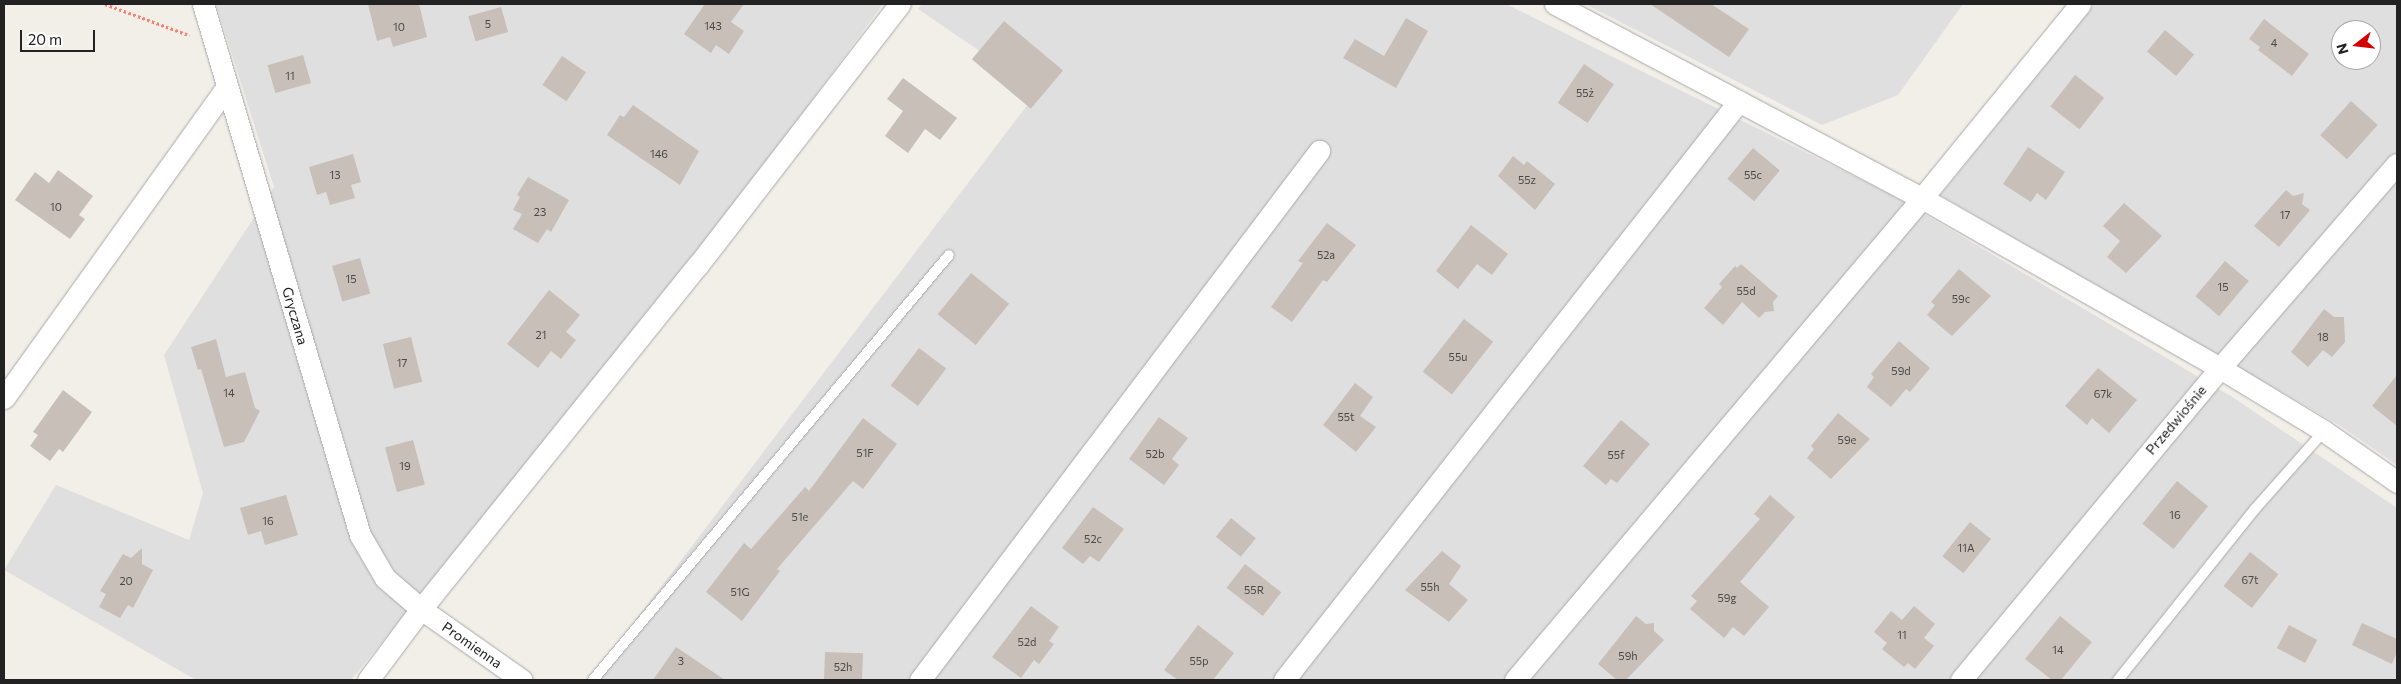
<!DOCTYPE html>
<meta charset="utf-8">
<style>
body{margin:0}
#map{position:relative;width:2401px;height:684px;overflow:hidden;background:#f2efe9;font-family:Commissioner,sans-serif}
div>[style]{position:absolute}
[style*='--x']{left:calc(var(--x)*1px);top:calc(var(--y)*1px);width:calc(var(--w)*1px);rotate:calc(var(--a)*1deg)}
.residential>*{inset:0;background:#e0dfdf}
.building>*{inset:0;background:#c7bfb8;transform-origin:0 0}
.path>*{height:3px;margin-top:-1.5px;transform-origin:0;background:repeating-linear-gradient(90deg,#fa8072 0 2.5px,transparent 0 5px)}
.roads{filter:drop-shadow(0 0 1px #a9a9a9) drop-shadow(0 0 1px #a9a9a9)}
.service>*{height:10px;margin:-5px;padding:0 5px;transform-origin:5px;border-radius:5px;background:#fff}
.minor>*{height:21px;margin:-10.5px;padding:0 10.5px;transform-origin:10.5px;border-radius:10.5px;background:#fff}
span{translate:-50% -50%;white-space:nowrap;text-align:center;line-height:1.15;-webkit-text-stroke:4px #fff;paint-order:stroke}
.number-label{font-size:11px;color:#4b4948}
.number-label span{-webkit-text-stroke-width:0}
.street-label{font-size:14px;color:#222}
.frame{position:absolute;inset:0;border:5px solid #222;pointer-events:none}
.north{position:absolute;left:2331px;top:20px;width:50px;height:50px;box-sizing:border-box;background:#fff;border:1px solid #a7a7a7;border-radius:50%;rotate:254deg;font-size:14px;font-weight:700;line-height:20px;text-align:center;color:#222}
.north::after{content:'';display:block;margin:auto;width:18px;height:22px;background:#d40000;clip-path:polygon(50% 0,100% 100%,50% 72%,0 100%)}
.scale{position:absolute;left:20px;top:30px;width:75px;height:22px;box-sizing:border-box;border:2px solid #222;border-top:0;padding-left:6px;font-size:15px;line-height:18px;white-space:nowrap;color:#222;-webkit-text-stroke:4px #fff;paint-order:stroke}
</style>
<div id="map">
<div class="residential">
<i style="clip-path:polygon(216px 4px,883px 4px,696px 258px,351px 680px,196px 680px,4px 570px,56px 485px,189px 540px,203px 493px,164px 355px,274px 187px)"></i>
<i style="clip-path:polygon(922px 4px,1506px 4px,1894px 196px,2234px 398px,2397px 508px,2397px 680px,590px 680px,1038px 91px,918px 9px)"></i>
<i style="clip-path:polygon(1585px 4px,1963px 4px,1898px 95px,1822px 125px)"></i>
<i style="clip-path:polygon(evenodd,2095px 4px,2397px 4px,2397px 465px,2339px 425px,1940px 195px,2095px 4px,2341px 30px,2371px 30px,2371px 60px,2341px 60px,2341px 30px)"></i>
</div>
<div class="building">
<i style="clip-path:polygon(368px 4px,419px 4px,427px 37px,393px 47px,390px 37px,377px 41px)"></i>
<i style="clip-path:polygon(705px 4px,744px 4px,731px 22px,744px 31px,729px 54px,716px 45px,711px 53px,684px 34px)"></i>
<i style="clip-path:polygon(1650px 4px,1711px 4px,1749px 29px,1729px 57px)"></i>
<i style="left:501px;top:7px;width:26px;height:34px;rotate:74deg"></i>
<i style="clip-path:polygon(1406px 18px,1428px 31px,1396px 88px,1343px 58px,1355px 39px,1384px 56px)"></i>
<i style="clip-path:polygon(2264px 19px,2309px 54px,2292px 76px,2258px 50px,2260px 47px,2249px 39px)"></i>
<i style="left:1004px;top:21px;width:77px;height:50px;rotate:40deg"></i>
<i style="left:2165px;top:30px;width:38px;height:28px;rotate:40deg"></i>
<i style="left:303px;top:55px;width:29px;height:37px;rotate:74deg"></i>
<i style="left:562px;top:56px;width:29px;height:35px;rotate:34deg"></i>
<i style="left:1584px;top:64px;width:36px;height:47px;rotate:34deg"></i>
<i style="left:2075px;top:75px;width:37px;height:40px;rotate:38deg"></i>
<i style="clip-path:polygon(903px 78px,957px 118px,940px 140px,925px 129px,908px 153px,885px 136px,903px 111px,887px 99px)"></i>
<i style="left:2351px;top:101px;width:36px;height:46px;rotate:42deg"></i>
<i style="clip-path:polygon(633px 105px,699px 151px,680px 185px,607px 135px,620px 115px,624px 117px)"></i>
<i style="clip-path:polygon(2028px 147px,2065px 172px,2046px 200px,2037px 193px,2031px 202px,2003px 184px)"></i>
<i style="left:1753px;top:148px;width:35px;height:40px;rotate:40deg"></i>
<i style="clip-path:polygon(353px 154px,361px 182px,351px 185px,355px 198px,330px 205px,326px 192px,317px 195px,309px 167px)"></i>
<i style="clip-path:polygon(1513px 156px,1524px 165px,1527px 161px,1555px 184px,1535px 210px,1498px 176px)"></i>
<i style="clip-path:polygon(58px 170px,93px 196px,79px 215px,85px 219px,70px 239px,15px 200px,35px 172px,49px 183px)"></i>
<i style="clip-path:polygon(528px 177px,569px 200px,551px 232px,547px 229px,538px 243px,513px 229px,522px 214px,513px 210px,520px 197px,517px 195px)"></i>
<i style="clip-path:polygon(2286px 190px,2293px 196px,2304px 193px,2302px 204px,2310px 210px,2279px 247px,2254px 226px)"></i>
<i style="clip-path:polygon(2124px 203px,2162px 236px,2126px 273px,2107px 257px,2120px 241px,2103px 226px)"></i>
<i style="clip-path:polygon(1327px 223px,1356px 245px,1327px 282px,1323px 280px,1292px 322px,1271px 307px,1303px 263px,1298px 261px)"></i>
<i style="clip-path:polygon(1471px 225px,1508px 254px,1492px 275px,1477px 264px,1458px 289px,1436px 271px)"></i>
<i style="left:360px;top:258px;width:37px;height:29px;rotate:74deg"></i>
<i style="left:2225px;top:261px;width:31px;height:46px;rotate:40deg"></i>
<i style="clip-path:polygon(1741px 264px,1778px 296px,1773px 302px,1774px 311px,1765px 312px,1759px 318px,1742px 302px,1723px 325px,1704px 308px,1722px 287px,1719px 284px,1735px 266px,1737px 268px)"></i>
<i style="clip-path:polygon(1959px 269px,1991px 296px,1952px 336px,1927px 315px,1935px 305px,1931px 302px)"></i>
<i style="left:971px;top:273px;width:49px;height:53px;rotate:39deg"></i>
<i style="clip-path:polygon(549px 290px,580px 315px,566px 332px,576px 340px,561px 359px,551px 351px,538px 368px,507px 344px)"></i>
<i style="clip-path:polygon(2324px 309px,2334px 317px,2344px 317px,2345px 342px,2332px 357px,2323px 350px,2308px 367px,2291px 352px)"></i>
<i style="left:1464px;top:319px;width:37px;height:67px;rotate:38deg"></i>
<i style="left:411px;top:337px;width:46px;height:29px;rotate:76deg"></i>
<i style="clip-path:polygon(216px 339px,226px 377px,245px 372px,255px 408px,260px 411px,244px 442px,224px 447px,201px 369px,198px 370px,191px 347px)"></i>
<i style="clip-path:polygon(1899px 341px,1930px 368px,1910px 392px,1906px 389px,1891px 407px,1867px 387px,1874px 377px,1871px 374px)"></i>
<i style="left:919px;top:348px;width:34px;height:47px;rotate:37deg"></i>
<i style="clip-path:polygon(2098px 368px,2137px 400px,2109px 433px,2092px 418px,2087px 425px,2065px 406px)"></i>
<i style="clip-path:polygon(2397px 375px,2397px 426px,2372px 406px)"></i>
<i style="clip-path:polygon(1355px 383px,1373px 397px,1360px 416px,1376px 427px,1356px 452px,1323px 425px)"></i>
<i style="clip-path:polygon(63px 390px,92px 412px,63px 452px,59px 449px,50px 461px,30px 446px,38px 435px,33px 432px)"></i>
<i style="clip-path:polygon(1838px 413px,1870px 439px,1831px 479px,1807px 458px,1814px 449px,1811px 446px)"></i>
<i style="clip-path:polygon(1159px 417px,1188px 438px,1172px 459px,1179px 465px,1164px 485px,1129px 459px)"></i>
<i style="clip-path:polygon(863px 418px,897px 444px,863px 489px,853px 481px,777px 569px,780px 571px,742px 621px,706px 592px,744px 543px,751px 549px,805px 487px,809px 491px)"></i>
<i style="clip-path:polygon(1621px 420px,1650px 444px,1617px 483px,1611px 479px,1606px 485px,1583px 466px)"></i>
<i style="left:413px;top:440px;width:46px;height:29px;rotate:75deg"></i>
<i style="left:2177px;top:481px;width:40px;height:55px;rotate:39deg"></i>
<i style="clip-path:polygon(286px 495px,298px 535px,265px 545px,261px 531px,248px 535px,240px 508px)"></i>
<i style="clip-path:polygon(1770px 495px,1795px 517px,1740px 582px,1769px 607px,1744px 636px,1733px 627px,1724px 638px,1690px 609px,1697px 601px,1691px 596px,1760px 519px,1754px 514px)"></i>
<i style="clip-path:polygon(1093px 507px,1124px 529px,1099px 562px,1090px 556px,1083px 564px,1062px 548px)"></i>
<i style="left:1231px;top:518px;width:32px;height:24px;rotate:39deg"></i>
<i style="left:1970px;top:522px;width:27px;height:44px;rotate:39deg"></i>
<i style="clip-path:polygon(142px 548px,142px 564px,153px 570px,133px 608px,128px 605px,120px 618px,99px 607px,106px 594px,100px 591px,123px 554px,131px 558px)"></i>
<i style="clip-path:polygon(1442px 551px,1461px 566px,1449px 584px,1468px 600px,1449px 622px,1405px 590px)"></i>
<i style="left:2250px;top:552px;width:36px;height:43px;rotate:38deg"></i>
<i style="left:1245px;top:564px;width:46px;height:30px;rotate:38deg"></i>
<i style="clip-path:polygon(1031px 606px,1059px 627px,1049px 641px,1054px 644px,1039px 664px,1034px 660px,1021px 678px,992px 657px)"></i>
<i style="clip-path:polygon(1914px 606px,1935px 624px,1924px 638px,1934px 646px,1915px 669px,1908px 663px,1904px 667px,1882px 649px,1887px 643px,1874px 632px,1891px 611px,1902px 620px)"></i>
<i style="clip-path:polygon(1636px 616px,1646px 624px,1654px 623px,1654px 631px,1664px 640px,1626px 680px,1617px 680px,1598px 664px)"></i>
<i style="clip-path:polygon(2060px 616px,2092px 642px,2061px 680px,2052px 680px,2025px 659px)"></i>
<i style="clip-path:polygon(2362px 623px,2397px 639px,2397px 652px,2392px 664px,2352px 645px)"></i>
<i style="clip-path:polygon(1198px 625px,1234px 653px,1213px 680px,1178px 680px,1164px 670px)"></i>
<i style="left:2289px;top:625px;width:32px;height:26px;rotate:28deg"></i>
<i style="clip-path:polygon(676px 647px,725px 680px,653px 680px)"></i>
<i style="left:825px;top:652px;width:38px;height:28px;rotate:2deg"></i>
</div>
<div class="path">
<i style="--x:105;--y:4;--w:90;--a:20.3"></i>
</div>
<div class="roads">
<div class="service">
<i style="--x:593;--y:680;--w:554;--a:-50.05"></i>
<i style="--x:2118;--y:680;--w:219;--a:-51.3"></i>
<i style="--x:2255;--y:509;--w:104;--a:-48.5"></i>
</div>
<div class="minor">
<i style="--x:203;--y:4;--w:554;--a:73.53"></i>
<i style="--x:360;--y:535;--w:50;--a:59.8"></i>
<i style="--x:385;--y:578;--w:48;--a:40.7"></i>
<i style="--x:421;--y:609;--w:123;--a:35.1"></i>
<i style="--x:1555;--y:4;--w:415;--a:27.9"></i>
<i style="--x:1922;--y:198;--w:343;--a:29.7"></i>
<i style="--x:2220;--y:368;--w:122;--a:31.2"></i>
<i style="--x:2324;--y:431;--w:89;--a:34.9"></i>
<i style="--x:4;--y:398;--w:383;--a:-54.4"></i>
<i style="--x:368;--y:680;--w:89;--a:-53.3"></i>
<i style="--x:421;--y:609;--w:442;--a:-51.2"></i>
<i style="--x:698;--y:265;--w:330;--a:-52.3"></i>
<i style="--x:920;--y:680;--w:663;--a:-52.97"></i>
<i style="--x:1284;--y:680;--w:736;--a:-51.84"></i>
<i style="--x:1515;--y:680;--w:631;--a:-49.82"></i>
<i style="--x:1922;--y:198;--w:250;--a:-50.8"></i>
<i style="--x:1961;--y:680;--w:405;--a:-50.3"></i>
<i style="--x:2220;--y:368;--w:270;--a:-49.1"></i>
</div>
</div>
<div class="number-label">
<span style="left:488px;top:24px">5</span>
<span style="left:713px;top:26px">143</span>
<span style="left:399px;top:27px">10</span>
<span style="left:2274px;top:43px">4</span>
<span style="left:290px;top:76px">11</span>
<span style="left:1585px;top:93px">55ż</span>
<span style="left:659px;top:154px">146</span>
<span style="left:335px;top:175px">13</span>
<span style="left:1753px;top:175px">55c</span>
<span style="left:1527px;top:180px">55z</span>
<span style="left:56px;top:207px">10</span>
<span style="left:540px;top:212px">23</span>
<span style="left:2285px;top:215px">17</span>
<span style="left:1326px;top:255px">52a</span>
<span style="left:351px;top:279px">15</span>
<span style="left:2223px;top:287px">15</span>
<span style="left:1746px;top:291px">55d</span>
<span style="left:1961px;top:299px">59c</span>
<span style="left:541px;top:335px">21</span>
<span style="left:2323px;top:337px">18</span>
<span style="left:1458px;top:357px">55u</span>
<span style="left:402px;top:363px">17</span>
<span style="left:1901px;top:371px">59d</span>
<span style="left:229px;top:393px">14</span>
<span style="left:2103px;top:394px">67k</span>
<span style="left:1346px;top:417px">55t</span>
<span style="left:1847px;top:440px">59e</span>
<span style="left:865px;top:453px">51F</span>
<span style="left:1155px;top:454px">52b</span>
<span style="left:1616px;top:455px">55f</span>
<span style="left:405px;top:466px">19</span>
<span style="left:2175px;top:515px">16</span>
<span style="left:800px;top:517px">51e</span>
<span style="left:268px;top:521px">16</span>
<span style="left:1093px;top:539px">52c</span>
<span style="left:1966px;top:548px">11A</span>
<span style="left:2250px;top:580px">67t</span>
<span style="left:126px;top:581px">20</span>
<span style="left:1430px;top:587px">55h</span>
<span style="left:1254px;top:590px">55R</span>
<span style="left:740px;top:592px">51G</span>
<span style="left:1727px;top:598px">59g</span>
<span style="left:1902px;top:635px">11</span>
<span style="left:1027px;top:642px">52d</span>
<span style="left:2058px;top:650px">14</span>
<span style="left:1628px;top:656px">59h</span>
<span style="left:681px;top:661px">3</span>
<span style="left:1199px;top:661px">55p</span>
<span style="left:843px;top:667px">52h</span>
</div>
<div class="street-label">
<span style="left:295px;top:316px;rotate:74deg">Gryczana</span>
<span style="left:2176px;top:420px;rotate:-50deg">Przedwiośnie</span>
<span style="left:472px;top:645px;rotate:35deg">Promienna</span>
</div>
<div class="frame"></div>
<div class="north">N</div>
<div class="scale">20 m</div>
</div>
